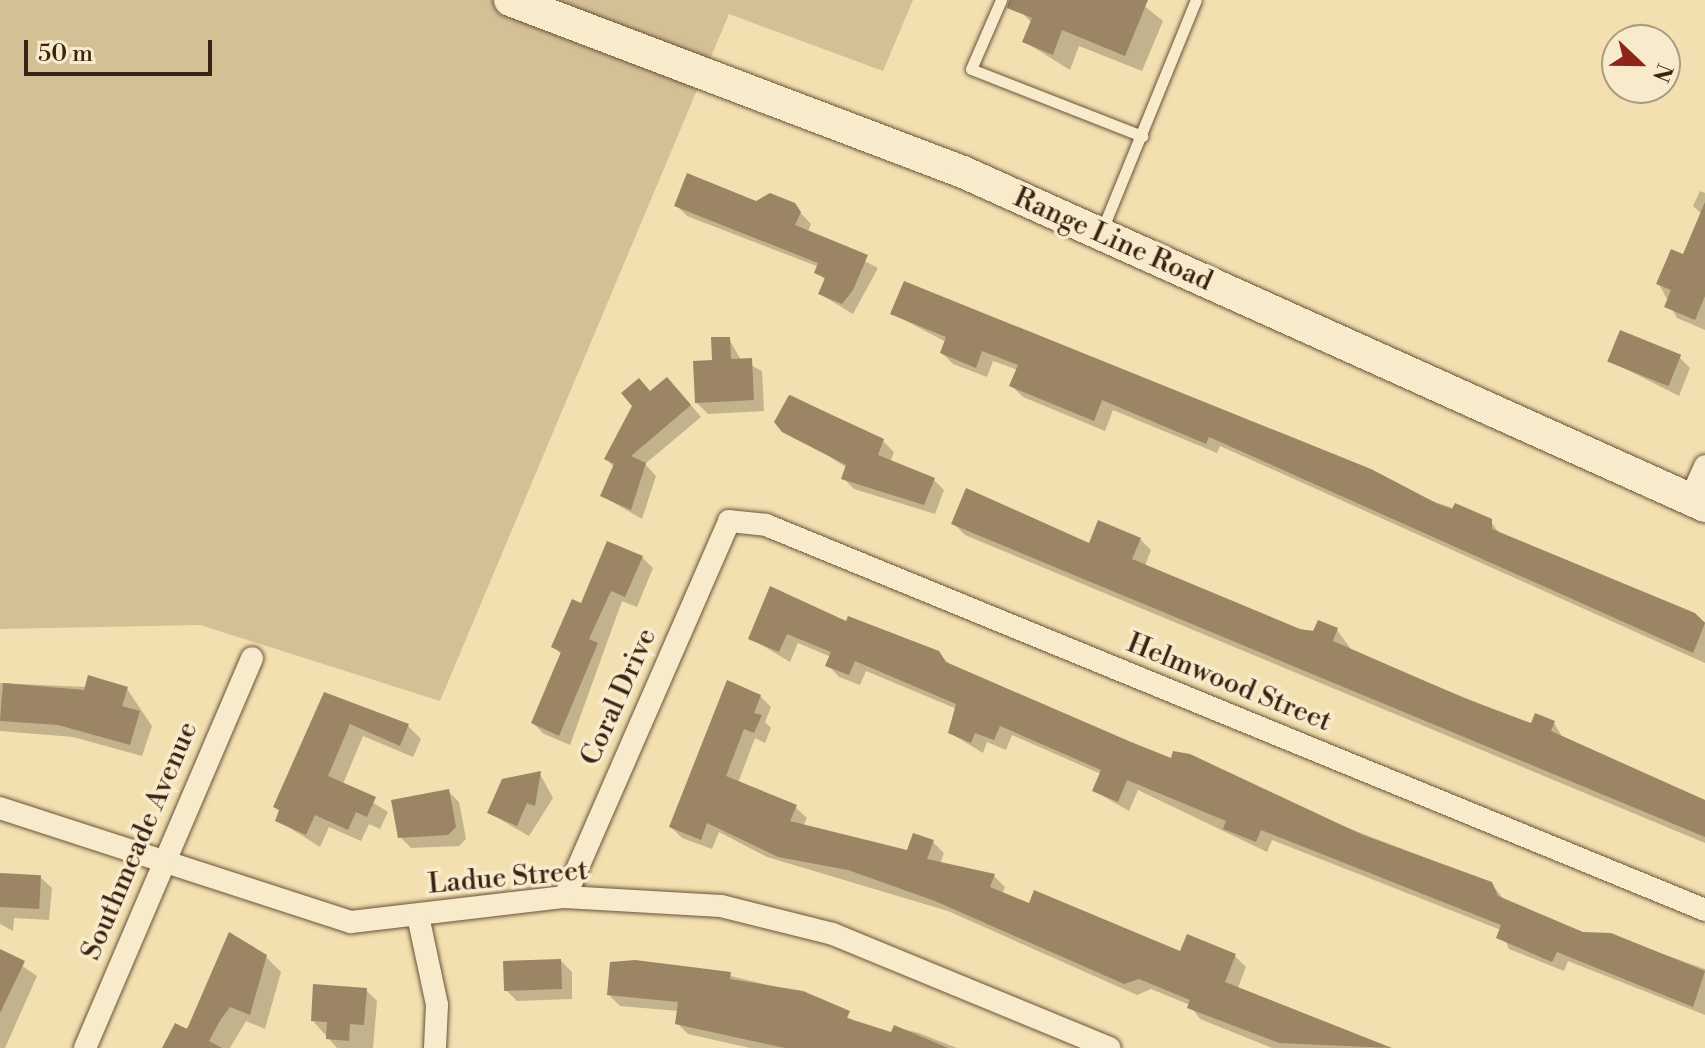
<!DOCTYPE html>
<style>
body{margin:0}
#map{position:relative;width:1705px;height:1048px;overflow:hidden;background:#f3e0b0;font-family:"Libre Bodoni",serif}
div>[style]{position:absolute}
[style*='--x']{left:calc(var(--x)*1px);top:calc(var(--y)*1px);width:calc(var(--w)*1px);rotate:calc(var(--a)*1deg)}
.green>*{inset:0;background:#d4c095}
.shadow>*{inset:0;background:#0003}
.building>*{inset:0;background:#9b8565;transform-origin:0 0}
.roads{filter:drop-shadow(0 0 2px #6a523b) drop-shadow(0 0 2px #6a523b)}
.service>*{height:11px;margin:-5.5px;padding:0 5.5px;transform-origin:5.5px;border-radius:5.5px;background:#f7ebcc}
.minor>*{height:22px;margin:-11px;padding:0 11px;transform-origin:11px;border-radius:11px;background:#f7ebcc}
.secondary>*{height:32px;margin:-16px;padding:0 16px;transform-origin:16px;border-radius:16px;background:#f7ebcc}
span{translate:-50% -50%;white-space:nowrap;text-align:center;line-height:1.15;-webkit-text-stroke:7px #f7ebcc;paint-order:stroke}
.street-label{font-size:28px;color:#3c2314}
.north{position:absolute;left:1601px;top:24px;width:80px;height:80px;box-sizing:border-box;background:#f7ebcc;border:2px solid #ac9b82;border-radius:50%;rotate:112deg;font-size:22px;font-weight:700;line-height:32px;text-align:center;color:#3c2314}
.north::after{content:'';display:block;margin:auto;width:28px;height:36px;background:#8f2418;clip-path:polygon(50% 0,100% 100%,50% 72%,0 100%)}
.scale{position:absolute;left:24px;top:40px;width:188px;height:36px;box-sizing:border-box;border:4px solid #3c2314;border-top:0;padding-left:10px;font-size:24px;line-height:28px;white-space:nowrap;color:#3c2314;-webkit-text-stroke:6px #f7ebcc;paint-order:stroke}
</style>
<div id="map">
<div class="green">
<i style="clip-path:polygon(0 0,913px 0,883px 71px,729px 14px,440px 701px,200px 625px,0 629px)"></i>
</div>
<div class="shadow">
<i style="clip-path:polygon(1025px 0,1137px 0,1163px 21px,1142px 71px,1079px 46px,1070px 70px,1025px 42px,1032px 23px,1021px 12px)"></i>
<i style="clip-path:polygon(1700px 191px,1705px 193px,1705px 330px,1677px 318px,1659px 284px,1684px 256px,1702px 214px,1693px 206px)"></i>
<i style="clip-path:polygon(676px 205px,793px 205px,811px 224px,808px 232px,878px 268px,853px 314px,820px 294px,825px 282px,819px 267px,687px 216px)"></i>
<i style="clip-path:polygon(893px 314px,1490px 521px,1502px 536px,1705px 622px,1705px 663px,1220px 446px,1217px 453px,1113px 410px,1105px 431px,1023px 397px,1012px 386px,1018px 370px,993px 361px,987px 377px,953px 364px,942px 353px,946px 342px)"></i>
<i style="clip-path:polygon(729px 339px,741px 360px,762px 371px,764px 411px,708px 414px,697px 403px)"></i>
<i style="clip-path:polygon(1679px 357px,1690px 368px,1679px 396px,1610px 361px)"></i>
<i style="clip-path:polygon(678px 390px,701px 417px,645px 464px,656px 476px,642px 519px,602px 496px,615px 468px,606px 459px,651px 393px)"></i>
<i style="clip-path:polygon(791px 395px,883px 441px,894px 452px,890px 462px,933px 479px,944px 490px,935px 514px,854px 489px,843px 478px,847px 468px,776px 421px)"></i>
<i style="clip-path:polygon(954px 524px,1090px 546px,1140px 539px,1151px 550px,1145px 566px,1300px 631px,1337px 630px,1353px 652px,1532px 725px,1554px 723px,1563px 738px,1705px 801px,1705px 843px,965px 535px)"></i>
<i style="clip-path:polygon(642px 557px,653px 568px,637px 607px,622px 601px,570px 745px,544px 734px,533px 723px,562px 655px,553px 646px,582px 606px)"></i>
<i style="clip-path:polygon(847px 624px,938px 653px,951px 666px,1130px 744px,1491px 883px,1505px 901px,1583px 934px,1610px 935px,1705px 969px,1705px 1015px,1568px 961px,1564px 971px,1509px 949px,1501px 930px,1272px 840px,1267px 852px,1138px 790px,1129px 811px,1094px 791px,1101px 774px,1012px 735px,1006px 750px,987px 742px,983px 753px,950px 733px,957px 709px,866px 671px,860px 685px,839px 677px,828px 665px,831px 657px,798px 643px,790px 662px,750px 638px)"></i>
<i style="clip-path:polygon(0 683px,127px 689px,152px 726px,142px 756px,73px 737px,0 731px)"></i>
<i style="clip-path:polygon(325px 694px,408px 726px,421px 739px,413px 757px,363px 736px,343px 784px,388px 812px,380px 829px,369px 824px,361px 841px,329px 827px,320px 847px,277px 820px)"></i>
<i style="clip-path:polygon(760px 696px,771px 707px,765px 722px,771px 728px,765px 743px,755px 738px,738px 783px,795px 807px,807px 818px,803px 826px,908px 853px,933px 842px,944px 853px,940px 864px,994px 876px,1005px 887px,1002px 894px,1181px 954px,1235px 956px,1246px 967px,1237px 990px,1385px 1048px,1272px 1048px,1200px 1019px,1190px 1005px,1151px 989px,1137px 995px,948px 911px,767px 857px,719px 832px,712px 849px,682px 838px,671px 827px)"></i>
<i style="clip-path:polygon(540px 774px,553px 798px,529px 836px,489px 813px)"></i>
<i style="clip-path:polygon(448px 791px,459px 802px,466px 839px,459px 846px,411px 848px,400px 837px)"></i>
<i style="clip-path:polygon(0 875px,40px 877px,52px 888px,49px 920px,14px 918px,13px 931px,0 924px)"></i>
<i style="clip-path:polygon(0 951px,37px 976px,5px 1048px,0 1048px)"></i>
<i style="clip-path:polygon(266px 957px,281px 972px,265px 1029px,246px 1021px,230px 1048px,164px 1048px)"></i>
<i style="clip-path:polygon(561px 961px,572px 972px,572px 999px,517px 1001px,506px 990px)"></i>
<i style="clip-path:polygon(697px 968px,802px 993px,860px 1024px,892px 1034px,895px 1027px,919px 1033px,957px 1048px,750px 1048px,688px 1034px,677px 1023px,679px 1011px,620px 1006px,609px 995px)"></i>
<i style="clip-path:polygon(366px 990px,377px 1001px,373px 1048px,337px 1048px,313px 1021px)"></i>
</div>
<div class="building">
<i style="clip-path:polygon(1009px 0,1148px 0,1125px 56px,1062px 30px,1053px 55px,1022px 42px,1032px 18px,1007px 8px)"></i>
<i style="clip-path:polygon(687px 173px,756px 201px,770px 193px,795px 203px,801px 212px,795px 225px,868px 255px,853px 290px,842px 304px,818px 294px,825px 278px,814px 273px,818px 263px,674px 206px)"></i>
<i style="clip-path:polygon(1705px 202px,1705px 296px,1695px 320px,1664px 307px,1671px 290px,1656px 284px,1671px 249px,1683px 254px)"></i>
<i style="clip-path:polygon(904px 281px,1371px 469px,1438px 504px,1452px 509px,1455px 503px,1492px 519px,1492px 529px,1695px 613px,1705px 623px,1693px 653px,1209px 437px,1206px 444px,1102px 400px,1094px 421px,1009px 386px,1018px 365px,982px 351px,976px 368px,940px 353px,946px 337px,890px 314px)"></i>
<i style="left:1620px;top:330px;width:66px;height:34px;rotate:22deg"></i>
<i style="clip-path:polygon(711px 337px,730px 337px,731px 359px,752px 358px,754px 400px,695px 403px,693px 361px,712px 360px)"></i>
<i style="clip-path:polygon(667px 377px,691px 405px,631px 456px,646px 463px,631px 510px,600px 496px,614px 464px,604px 459px,632px 406px,621px 393px,639px 378px,650px 391px)"></i>
<i style="clip-path:polygon(789px 395px,884px 439px,878px 455px,935px 478px,924px 505px,841px 479px,846px 465px,782px 432px,774px 422px)"></i>
<i style="clip-path:polygon(966px 488px,1089px 543px,1098px 520px,1141px 538px,1132px 559px,1300px 629px,1313px 631px,1318px 620px,1338px 628px,1333px 641px,1464px 698px,1531px 723px,1535px 713px,1555px 721px,1551px 731px,1705px 800px,1705px 837px,951px 524px)"></i>
<i style="clip-path:polygon(607px 541px,643px 556px,625px 597px,611px 591px,589px 639px,598px 643px,559px 736px,531px 723px,561px 652px,551px 647px,572px 599px,581px 603px)"></i>
<i style="clip-path:polygon(770px 586px,846px 621px,848px 616px,939px 651px,946px 662px,1131px 742px,1171px 758px,1173px 751px,1190px 754px,1363px 835px,1492px 882px,1498px 896px,1583px 932px,1611px 933px,1705px 971px,1693px 1007px,1557px 952px,1552px 962px,1496px 938px,1501px 925px,1261px 830px,1256px 842px,1223px 829px,1226px 821px,1127px 780px,1118px 802px,1092px 791px,1101px 770px,1000px 726px,994px 740px,975px 733px,971px 743px,948px 733px,956px 704px,855px 661px,849px 675px,825px 666px,831px 652px,787px 634px,779px 652px,748px 639px)"></i>
<i style="clip-path:polygon(88px 675px,128px 687px,122px 706px,140px 711px,130px 745px,58px 725px,0 721px,3px 683px,84px 690px)"></i>
<i style="clip-path:polygon(727px 680px,761px 695px,754px 713px,762px 715px,754px 733px,744px 729px,726px 776px,797px 805px,790px 821px,907px 850px,913px 833px,934px 840px,927px 859px,995px 874px,990px 887px,1029px 903px,1034px 890px,1180px 951px,1187px 934px,1236px 954px,1225px 982px,1392px 1048px,1279px 1043px,1187px 1008px,1190px 1000px,1139px 979px,1124px 984px,935px 901px,848px 870px,778px 857px,707px 823px,701px 840px,669px 827px)"></i>
<i style="clip-path:polygon(324px 692px,409px 724px,400px 746px,350px 724px,328px 776px,376px 797px,367px 817px,356px 812px,348px 830px,315px 815px,306px 835px,275px 821px,279px 810px,273px 807px)"></i>
<i style="clip-path:polygon(541px 771px,535px 806px,527px 803px,517px 826px,487px 813px,502px 779px)"></i>
<i style="clip-path:polygon(449px 789px,456px 827px,448px 835px,398px 838px,391px 800px)"></i>
<i style="left:0;top:873px;width:41px;height:34px;rotate:3deg"></i>
<i style="clip-path:polygon(229px 932px,267px 955px,250px 1015px,230px 1007px,221px 1019px,209px 1041px,222px 1048px,162px 1048px,175px 1023px,187px 1029px)"></i>
<i style="clip-path:polygon(0 949px,25px 961px,0 1013px)"></i>
<i style="left:561px;top:959px;width:30px;height:58px;rotate:88deg"></i>
<i style="clip-path:polygon(635px 960px,731px 972px,730px 979px,803px 991px,850px 1011px,847px 1018px,891px 1032px,894px 1025px,948px 1048px,785px 1048px,675px 1024px,678px 1002px,607px 995px,610px 962px)"></i>
<i style="clip-path:polygon(313px 984px,367px 988px,364px 1025px,350px 1024px,349px 1041px,326px 1039px,327px 1022px,311px 1021px)"></i>
</div>
<div class="roads">
<div class="service">
<i style="--x:1001;--y:0;--w:75;--a:113.5"></i>
<i style="--x:971;--y:69;--w:184;--a:21.4"></i>
<i style="--x:1102;--y:230;--w:248;--a:-67.8"></i>
</div>
<div class="minor">
<i style="--x:1690;--y:500;--w:37;--a:-66"></i>
<i style="--x:0;--y:808;--w:369;--a:18"></i>
<i style="--x:351;--y:922;--w:215;--a:-6.7"></i>
<i style="--x:565;--y:897;--w:156;--a:3.3"></i>
<i style="--x:721;--y:906;--w:115;--a:14"></i>
<i style="--x:833;--y:934;--w:299;--a:22.4"></i>
<i style="--x:565;--y:897;--w:410;--a:-66.4"></i>
<i style="--x:729;--y:521;--w:37;--a:6"></i>
<i style="--x:766;--y:525;--w:1015;--a:22.29"></i>
<i style="--x:418;--y:916;--w:91;--a:77.9"></i>
<i style="--x:437;--y:1005;--w:43;--a:92.7"></i>
<i style="--x:85;--y:1048;--w:424;--a:-66.8"></i>
</div>
<div class="secondary">
<i style="--x:510;--y:0;--w:485;--a:20.8"></i>
<i style="--x:963;--y:172;--w:814;--a:24.23"></i>
</div>
</div>
<div class="street-label">
<span style="left:1113px;top:240px;rotate:24deg">Range Line Road</span>
<span style="left:1229px;top:683px;rotate:22deg">Helmwood Street</span>
<span style="left:619px;top:697px;rotate:-66deg">Coral Drive</span>
<span style="left:140px;top:841px;rotate:-67deg">Southmeade Avenue</span>
<span style="left:508px;top:878px;rotate:-5deg">Ladue Street</span>
</div>
<div class="north">N</div>
<div class="scale">50 m</div>
</div>
